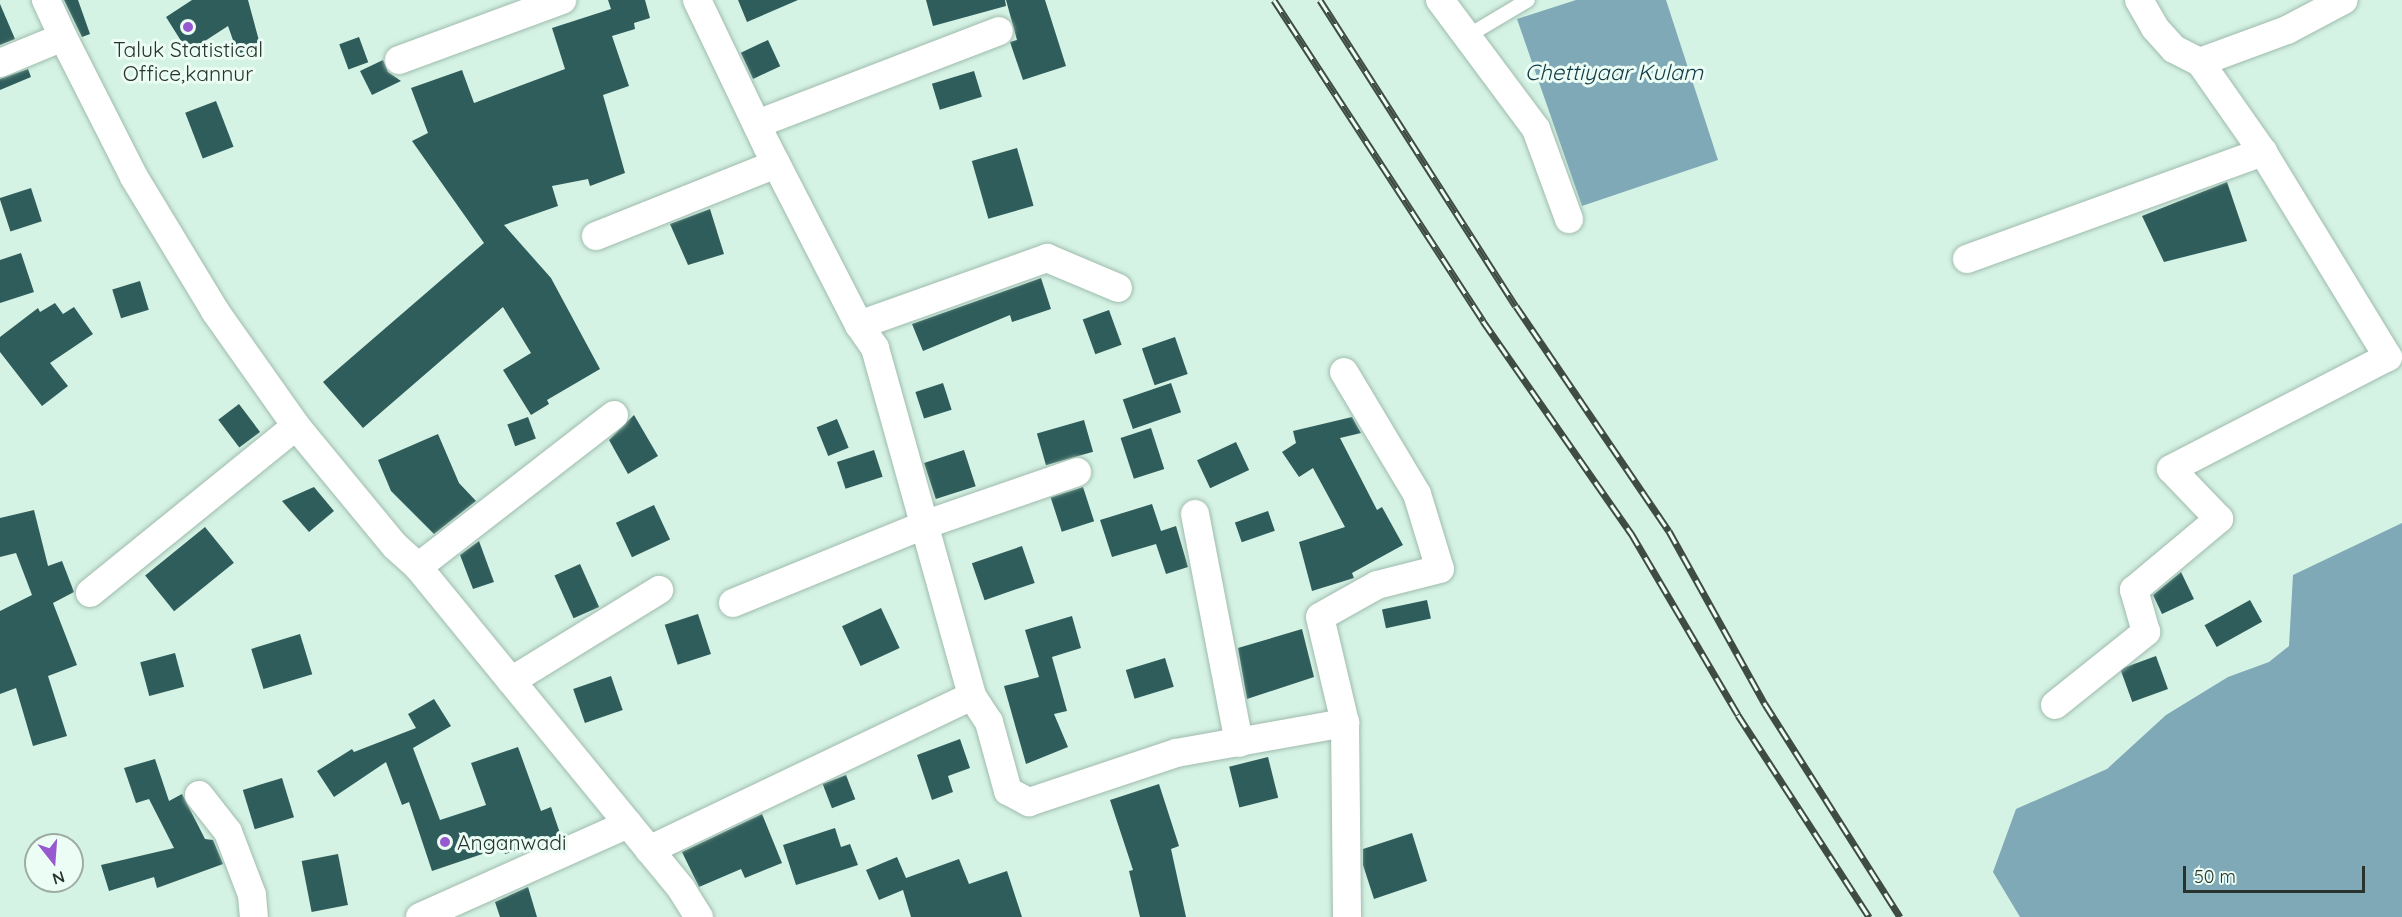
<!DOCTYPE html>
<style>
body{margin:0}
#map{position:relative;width:2402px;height:917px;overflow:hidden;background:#d5f3e5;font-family:Quicksand,sans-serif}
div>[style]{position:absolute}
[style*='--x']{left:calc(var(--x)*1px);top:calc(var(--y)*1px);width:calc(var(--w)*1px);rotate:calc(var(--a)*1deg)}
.water>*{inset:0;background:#7fa9b7}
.building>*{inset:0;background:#2f5d5b;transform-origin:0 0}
.roads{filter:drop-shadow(0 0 2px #9fbbad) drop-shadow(0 0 2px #9fbbad)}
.lane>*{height:14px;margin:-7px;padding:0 7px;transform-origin:7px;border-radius:7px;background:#fff}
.street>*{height:28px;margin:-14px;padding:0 14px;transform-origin:14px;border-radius:14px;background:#fff}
.rail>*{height:7px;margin-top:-3.5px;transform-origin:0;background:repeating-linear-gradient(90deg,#ebfdf4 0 14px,#3f4c46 0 28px);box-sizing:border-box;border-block:2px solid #3f4c46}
.dots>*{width:16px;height:16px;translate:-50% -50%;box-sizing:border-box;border:3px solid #ebfdf4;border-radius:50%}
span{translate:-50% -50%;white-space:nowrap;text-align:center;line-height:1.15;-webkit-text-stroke:6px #ebfdf4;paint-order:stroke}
.poi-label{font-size:21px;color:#28332e}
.left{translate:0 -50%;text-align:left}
.water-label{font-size:22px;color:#123a46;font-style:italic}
.north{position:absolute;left:24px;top:833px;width:60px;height:60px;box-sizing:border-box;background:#ebfdf4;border:2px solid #9daca5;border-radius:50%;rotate:163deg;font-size:16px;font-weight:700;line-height:24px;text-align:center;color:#28332e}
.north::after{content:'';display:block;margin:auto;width:21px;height:27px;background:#9759d0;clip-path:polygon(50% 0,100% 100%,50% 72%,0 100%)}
.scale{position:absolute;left:2183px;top:866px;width:182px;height:27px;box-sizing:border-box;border:3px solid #28332e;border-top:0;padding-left:8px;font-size:18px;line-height:21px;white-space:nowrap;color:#28332e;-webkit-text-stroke:4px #ebfdf4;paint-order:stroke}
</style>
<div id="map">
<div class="water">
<i style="clip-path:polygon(1576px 0,1666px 0,1718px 160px,1582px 206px,1517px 19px)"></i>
<i style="clip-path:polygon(2402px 523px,2402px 917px,2020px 917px,1993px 872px,2016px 809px,2107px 769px,2166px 715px,2228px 677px,2269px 662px,2289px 646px,2293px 575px)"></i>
</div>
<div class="building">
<i style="clip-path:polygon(64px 0,78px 0,90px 34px,82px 37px)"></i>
<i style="clip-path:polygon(192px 0,248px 0,261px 48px,239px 57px,228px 26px,188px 52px,166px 17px)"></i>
<i style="clip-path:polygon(608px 0,645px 0,650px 18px,634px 23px,635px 29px,612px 36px,629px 86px,603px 95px,625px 173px,590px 186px,588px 179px,552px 186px,558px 206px,504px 225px,551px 278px,600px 369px,547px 400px,549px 404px,531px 415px,503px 370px,531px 353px,503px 307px,363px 428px,323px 382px,484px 243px,412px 141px,428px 133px,411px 88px,462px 70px,474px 103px,565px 69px,552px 28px,611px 9px)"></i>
<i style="clip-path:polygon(738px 0,798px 0,747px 22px)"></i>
<i style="clip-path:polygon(926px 0,1005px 0,1006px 6px,933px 26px)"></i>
<i style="clip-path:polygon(1006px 0,1045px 0,1066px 66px,1023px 80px,1010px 42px,1017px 40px)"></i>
<i style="clip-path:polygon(0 4px,15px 39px,0 45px)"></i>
<i style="left:359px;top:37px;width:27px;height:21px;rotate:70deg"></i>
<i style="left:768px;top:40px;width:29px;height:30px;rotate:65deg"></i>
<i style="clip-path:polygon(383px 60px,388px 72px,401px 81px,372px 95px,360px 71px)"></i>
<i style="clip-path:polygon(28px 69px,31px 77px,0 90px,0 79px)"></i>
<i style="left:974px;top:71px;width:27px;height:44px;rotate:73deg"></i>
<i style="left:216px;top:101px;width:49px;height:33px;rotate:69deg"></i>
<i style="left:1017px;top:148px;width:60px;height:47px;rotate:74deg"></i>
<i style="clip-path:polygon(2227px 182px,2247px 241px,2164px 262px,2142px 216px)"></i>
<i style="left:31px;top:188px;width:35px;height:33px;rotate:72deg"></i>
<i style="clip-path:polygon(710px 209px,724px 254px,688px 265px,670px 224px)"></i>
<i style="clip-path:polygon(21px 253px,34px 292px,0 303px,0 260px)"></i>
<i style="clip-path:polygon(1041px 278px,1051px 309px,1012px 322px,1010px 315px,923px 351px,912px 324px)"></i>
<i style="left:140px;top:281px;width:30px;height:29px;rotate:73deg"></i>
<i style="clip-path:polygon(55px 303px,63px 314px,74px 307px,93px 334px,50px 363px,68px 386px,42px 406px,0 352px,0 337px,38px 308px,40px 312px)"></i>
<i style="left:1109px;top:310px;width:37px;height:28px;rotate:70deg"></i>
<i style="left:1175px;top:337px;width:39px;height:35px;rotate:71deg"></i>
<i style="left:943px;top:383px;width:28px;height:29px;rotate:72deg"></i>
<i style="left:1171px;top:383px;width:31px;height:51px;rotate:71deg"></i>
<i style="left:239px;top:404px;width:35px;height:26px;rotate:53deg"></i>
<i style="clip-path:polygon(634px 415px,658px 456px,628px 474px,609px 440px)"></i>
<i style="left:528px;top:417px;width:23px;height:22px;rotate:70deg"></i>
<i style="clip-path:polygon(1352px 417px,1361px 433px,1340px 438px,1377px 510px,1382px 507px,1403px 545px,1352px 573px,1354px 578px,1312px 591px,1299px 542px,1345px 527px,1313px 468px,1299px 477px,1282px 452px,1296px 443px,1293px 431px)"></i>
<i style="left:837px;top:419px;width:31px;height:22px;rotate:68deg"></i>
<i style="left:1084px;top:420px;width:33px;height:49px;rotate:74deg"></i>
<i style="left:1151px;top:428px;width:43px;height:32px;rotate:72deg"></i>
<i style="clip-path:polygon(438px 434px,459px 483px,476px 501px,434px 534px,391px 491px,378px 460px)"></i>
<i style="left:1236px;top:442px;width:31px;height:43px;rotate:65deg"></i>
<i style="left:874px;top:450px;width:28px;height:39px;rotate:72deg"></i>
<i style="left:964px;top:450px;width:38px;height:42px;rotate:72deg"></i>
<i style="clip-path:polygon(314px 487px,334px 511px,309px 532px,282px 501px)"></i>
<i style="left:1083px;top:487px;width:36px;height:34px;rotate:72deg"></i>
<i style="clip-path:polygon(1152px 504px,1161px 531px,1176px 526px,1188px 567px,1166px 574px,1156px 544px,1112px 557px,1100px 520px)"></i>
<i style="left:654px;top:505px;width:38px;height:42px;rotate:65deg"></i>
<i style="clip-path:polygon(34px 510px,48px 566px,62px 561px,74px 592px,53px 603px,77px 665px,48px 676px,67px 736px,33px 746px,16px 688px,0 694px,0 611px,32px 595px,16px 553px,0 557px,0 518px)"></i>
<i style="left:1268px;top:511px;width:21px;height:35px;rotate:71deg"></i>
<i style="left:205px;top:527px;width:46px;height:77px;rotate:51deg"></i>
<i style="clip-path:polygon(479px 541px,494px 582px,473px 589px,460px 555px)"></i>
<i style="left:1022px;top:546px;width:39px;height:53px;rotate:71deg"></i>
<i style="left:580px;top:564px;width:47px;height:28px;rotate:66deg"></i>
<i style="clip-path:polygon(2181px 572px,2194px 599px,2162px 614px,2153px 595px)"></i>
<i style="left:1427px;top:600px;width:19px;height:46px;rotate:78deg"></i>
<i style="left:2250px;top:600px;width:25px;height:52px;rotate:61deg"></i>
<i style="left:881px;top:608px;width:44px;height:43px;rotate:65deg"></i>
<i style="left:698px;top:614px;width:42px;height:35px;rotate:72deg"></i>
<i style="clip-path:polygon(1072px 616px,1081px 648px,1052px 657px,1067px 711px,1054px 714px,1068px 747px,1026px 764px,1004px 686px,1039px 677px,1025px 630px)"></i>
<i style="clip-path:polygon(1302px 629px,1314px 677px,1247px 699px,1238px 648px)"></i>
<i style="left:300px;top:634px;width:42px;height:51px;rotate:73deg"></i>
<i style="left:175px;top:653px;width:35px;height:36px;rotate:75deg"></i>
<i style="left:2156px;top:656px;width:35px;height:38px;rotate:70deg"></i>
<i style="left:1165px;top:658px;width:30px;height:41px;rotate:73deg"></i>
<i style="left:611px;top:676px;width:36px;height:40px;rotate:71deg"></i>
<i style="clip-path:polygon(434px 699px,451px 726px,413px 748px,440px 820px,486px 805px,471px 763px,518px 747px,541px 811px,551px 807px,561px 836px,505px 854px,503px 847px,432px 871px,409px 802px,402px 805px,386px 762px,334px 797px,317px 771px,352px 749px,354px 752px,416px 728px,408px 714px)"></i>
<i style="clip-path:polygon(960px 739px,970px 768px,948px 776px,953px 792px,932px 800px,917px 755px)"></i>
<i style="left:1268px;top:757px;width:42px;height:40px;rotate:76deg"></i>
<i style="clip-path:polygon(155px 759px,169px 801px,182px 794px,205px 839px,213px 840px,223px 864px,157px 888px,154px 877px,109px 891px,101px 865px,174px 848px,149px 799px,136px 803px,124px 768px)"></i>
<i style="left:846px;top:775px;width:26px;height:25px;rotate:69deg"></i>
<i style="left:282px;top:778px;width:41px;height:41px;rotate:73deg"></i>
<i style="clip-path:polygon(1159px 784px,1179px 846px,1171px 849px,1186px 917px,1140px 917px,1129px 871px,1133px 870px,1110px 800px)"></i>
<i style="clip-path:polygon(762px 814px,782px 863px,745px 878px,741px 869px,699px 887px,682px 852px)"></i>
<i style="clip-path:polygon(835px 828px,841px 847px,850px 844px,858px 865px,796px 885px,783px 845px)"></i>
<i style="clip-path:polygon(1412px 833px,1427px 881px,1374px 899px,1363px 865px,1363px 849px)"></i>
<i style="left:338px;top:854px;width:52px;height:37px;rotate:79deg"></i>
<i style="clip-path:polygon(897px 857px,906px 878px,959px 859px,969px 884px,1007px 871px,1022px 917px,911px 917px,903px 890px,879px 900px,866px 870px)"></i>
<i style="clip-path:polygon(528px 887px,537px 917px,500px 917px,495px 902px)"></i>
</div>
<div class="roads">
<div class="lane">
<i style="--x:1466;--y:37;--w:72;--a:-30.8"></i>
</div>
<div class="street">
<i style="--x:697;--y:0;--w:162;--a:64.4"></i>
<i style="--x:767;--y:146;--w:201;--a:62.8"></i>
<i style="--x:859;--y:325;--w:28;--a:55"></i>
<i style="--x:875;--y:348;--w:361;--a:74.4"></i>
<i style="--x:1440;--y:0;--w:161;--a:53.3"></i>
<i style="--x:1536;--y:129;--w:96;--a:69.9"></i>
<i style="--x:2139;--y:0;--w:32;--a:60"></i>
<i style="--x:2155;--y:28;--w:28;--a:48"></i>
<i style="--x:2174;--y:49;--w:29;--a:27"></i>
<i style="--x:2200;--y:62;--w:93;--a:-20.2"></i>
<i style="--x:2287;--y:30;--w:64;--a:-27.8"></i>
<i style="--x:63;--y:37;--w:157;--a:63.1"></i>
<i style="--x:134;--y:177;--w:157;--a:58.8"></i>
<i style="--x:215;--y:311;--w:141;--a:54.8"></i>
<i style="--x:296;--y:426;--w:156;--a:50.5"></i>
<i style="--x:395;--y:546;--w:31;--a:42"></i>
<i style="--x:418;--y:567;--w:417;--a:50.7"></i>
<i style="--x:682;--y:890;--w:32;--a:58"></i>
<i style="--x:399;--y:60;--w:174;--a:-20.2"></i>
<i style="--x:0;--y:63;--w:68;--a:-22.4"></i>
<i style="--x:63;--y:37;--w:41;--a:-114.7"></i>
<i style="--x:757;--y:124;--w:259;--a:-21"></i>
<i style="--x:596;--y:236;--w:194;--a:-21.8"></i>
<i style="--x:1967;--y:259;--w:315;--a:-19.9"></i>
<i style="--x:859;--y:325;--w:200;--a:-19.6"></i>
<i style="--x:1047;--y:258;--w:77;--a:22.9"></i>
<i style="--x:1344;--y:372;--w:142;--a:59.1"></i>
<i style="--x:1417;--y:494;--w:78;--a:73"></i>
<i style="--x:1440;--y:569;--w:65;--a:165.7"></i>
<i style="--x:1377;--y:585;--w:65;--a:150.7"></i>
<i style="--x:1320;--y:617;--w:109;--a:76.7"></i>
<i style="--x:1345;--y:723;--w:194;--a:89.4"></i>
<i style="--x:1195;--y:514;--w:233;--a:79.1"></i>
<i style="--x:418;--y:567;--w:248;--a:-37.8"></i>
<i style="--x:90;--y:593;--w:265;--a:-39"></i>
<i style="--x:733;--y:603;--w:206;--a:-22.2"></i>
<i style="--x:924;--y:525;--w:162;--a:-19.1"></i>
<i style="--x:511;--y:681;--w:174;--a:-31.6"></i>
<i style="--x:2055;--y:705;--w:117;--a:-38.7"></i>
<i style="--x:2146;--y:632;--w:44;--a:-105.9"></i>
<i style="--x:2134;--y:590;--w:111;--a:-39.9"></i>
<i style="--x:2219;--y:519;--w:69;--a:-133.8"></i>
<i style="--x:2171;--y:469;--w:244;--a:-27.3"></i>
<i style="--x:2388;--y:357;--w:240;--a:-121.4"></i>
<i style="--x:2263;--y:152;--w:110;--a:-125"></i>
<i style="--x:199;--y:795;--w:47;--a:51.9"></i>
<i style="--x:228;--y:832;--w:67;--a:69.1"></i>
<i style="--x:252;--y:895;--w:22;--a:85"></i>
<i style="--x:649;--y:850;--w:358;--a:-25.5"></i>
<i style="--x:972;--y:696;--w:31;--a:57"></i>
<i style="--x:989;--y:722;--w:72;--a:74.6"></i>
<i style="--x:1008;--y:791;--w:24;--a:28"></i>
<i style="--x:1029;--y:802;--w:155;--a:-18.4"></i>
<i style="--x:1176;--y:753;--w:172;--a:-10.1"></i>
<i style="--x:420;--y:917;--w:228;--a:-24.1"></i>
</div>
</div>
<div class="rail">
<i style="--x:1274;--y:0;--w:383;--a:56.9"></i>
<i style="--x:1483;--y:321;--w:259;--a:55.1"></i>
<i style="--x:1631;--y:533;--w:211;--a:59.5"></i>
<i style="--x:1738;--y:715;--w:241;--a:57"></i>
<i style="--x:1320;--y:0;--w:363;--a:57.4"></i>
<i style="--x:1516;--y:306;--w:272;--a:55.8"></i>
<i style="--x:1669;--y:531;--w:198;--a:61"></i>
<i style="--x:1765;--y:704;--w:252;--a:57.6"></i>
</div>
<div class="dots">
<i style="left:188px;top:27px;background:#9759d0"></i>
<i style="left:445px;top:842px;background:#9759d0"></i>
</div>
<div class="poi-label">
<span style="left:188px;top:61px">Taluk Statistical<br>Office,kannur</span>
<span class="left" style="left:457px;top:842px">Anganwadi</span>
</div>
<div class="water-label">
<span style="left:1614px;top:73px">Chettiyaar Kulam</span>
</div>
<div class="north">N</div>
<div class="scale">50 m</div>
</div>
